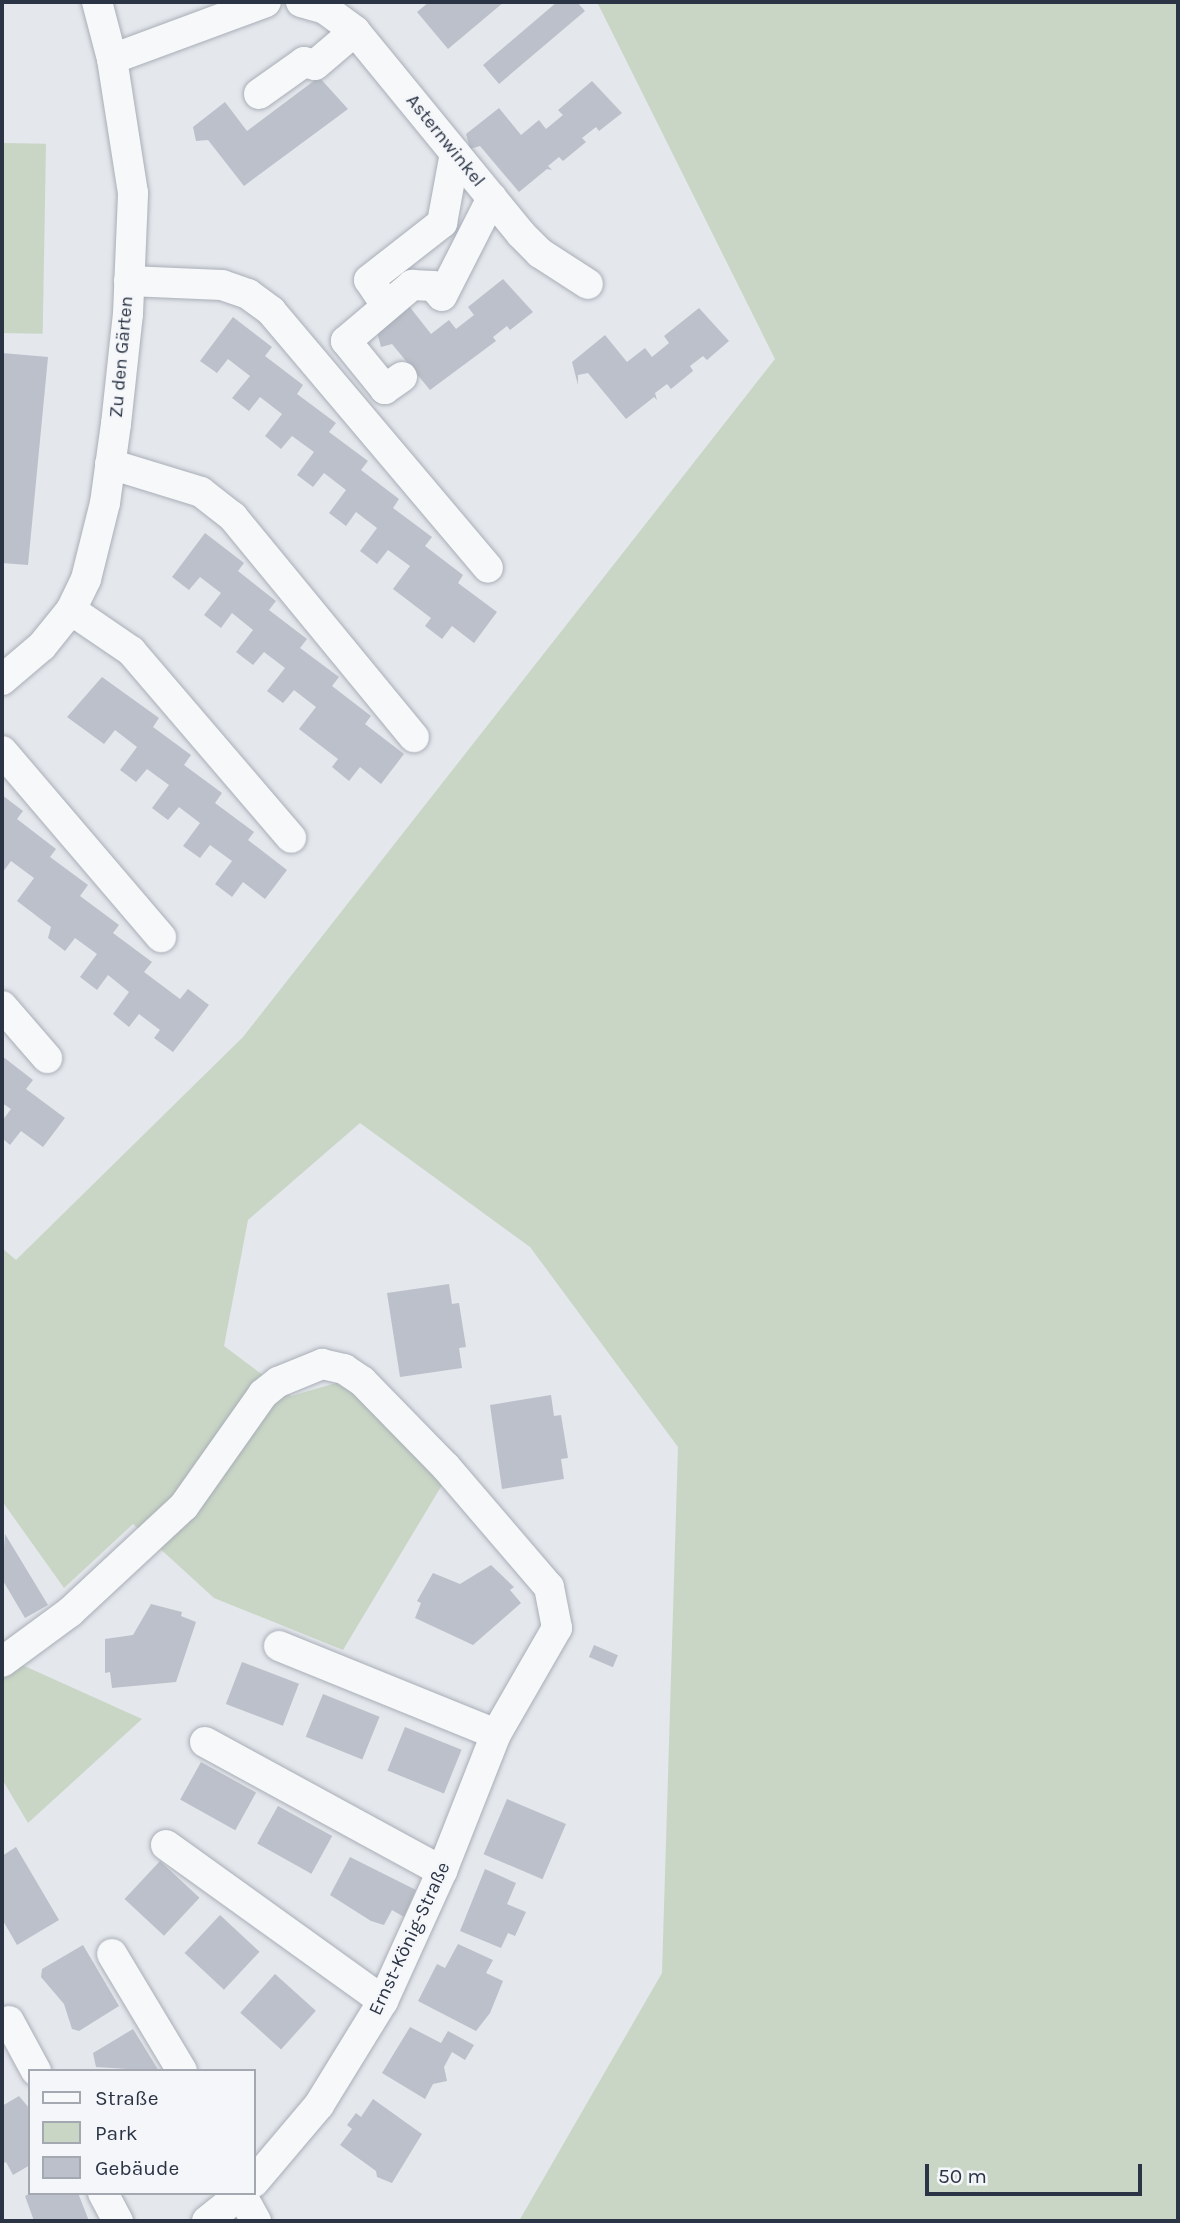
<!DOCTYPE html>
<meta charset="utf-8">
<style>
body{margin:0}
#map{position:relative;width:1180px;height:2223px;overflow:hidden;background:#e4e7ec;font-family:Karla,sans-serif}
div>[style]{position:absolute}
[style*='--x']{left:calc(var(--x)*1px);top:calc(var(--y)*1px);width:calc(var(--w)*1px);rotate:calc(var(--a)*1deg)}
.green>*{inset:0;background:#c9d6c5;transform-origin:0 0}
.building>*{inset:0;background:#bbc0ca;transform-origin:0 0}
.roads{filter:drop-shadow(0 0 2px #a9aeb7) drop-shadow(0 0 2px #a9aeb7)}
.minor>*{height:30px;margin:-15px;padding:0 15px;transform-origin:15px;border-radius:15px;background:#f7f8fa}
span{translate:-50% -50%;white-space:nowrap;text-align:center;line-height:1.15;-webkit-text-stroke:5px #f4f6f9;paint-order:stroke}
.street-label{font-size:19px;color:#2b3445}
.frame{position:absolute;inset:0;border:4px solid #2b3445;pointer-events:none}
.legend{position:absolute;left:28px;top:2069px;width:228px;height:126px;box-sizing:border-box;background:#f4f6f9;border:2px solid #a4a8b1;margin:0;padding:9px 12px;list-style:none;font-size:21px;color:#2b3445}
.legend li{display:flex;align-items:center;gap:14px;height:35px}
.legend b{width:35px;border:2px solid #a4a8b1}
.scale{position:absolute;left:925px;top:2164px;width:217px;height:32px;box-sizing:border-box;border:4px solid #2b3445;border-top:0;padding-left:9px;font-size:21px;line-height:24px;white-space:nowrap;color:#2b3445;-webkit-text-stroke:5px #f4f6f9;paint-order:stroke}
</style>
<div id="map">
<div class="green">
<i style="clip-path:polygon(597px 2px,1178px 2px,1178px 2221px,519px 2221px,662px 1973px,678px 1447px,530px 1247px,360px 1123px,248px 1220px,224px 1346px,291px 1396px,343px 1381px,445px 1480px,343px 1650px,214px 1598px,133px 1524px,64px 1588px,2px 1501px,2px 1248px,16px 1260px,243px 1037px,775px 359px)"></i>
<i style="left:2px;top:143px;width:44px;height:190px;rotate:1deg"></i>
<i style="clip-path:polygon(20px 1664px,142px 1719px,28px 1823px,2px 1779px,2px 1678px)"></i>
</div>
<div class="building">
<i style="clip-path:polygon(429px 2px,504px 2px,448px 49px,417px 12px)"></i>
<i style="clip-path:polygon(557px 2px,577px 2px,585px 11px,499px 84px,483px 65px)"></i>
<i style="clip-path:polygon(319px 77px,348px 109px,244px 186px,208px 140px,196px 141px,193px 127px,225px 102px,247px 131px)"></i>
<i style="clip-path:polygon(592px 81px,622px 113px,599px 131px,596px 127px,582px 138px,586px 142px,563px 161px,559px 157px,548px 166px,552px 170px,547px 169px,519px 192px,480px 146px,470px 149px,466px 134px,499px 108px,521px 135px,539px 120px,546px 129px,563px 115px,558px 110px)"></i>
<i style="clip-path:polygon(503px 279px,533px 312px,510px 330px,507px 326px,493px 337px,496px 341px,430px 390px,392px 344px,381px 347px,377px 332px,409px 306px,431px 334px,449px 320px,456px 329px,474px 315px,468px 307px)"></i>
<i style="clip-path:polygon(699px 308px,729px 341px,707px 360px,703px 356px,690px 366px,693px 371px,671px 389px,667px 384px,655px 393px,657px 400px,654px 397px,626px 419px,588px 373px,578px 375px,578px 385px,572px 362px,605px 335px,627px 362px,645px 348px,652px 357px,669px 343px,664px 336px)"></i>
<i style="clip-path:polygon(233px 317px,272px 347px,265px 356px,303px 385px,297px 394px,336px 423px,329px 432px,368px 461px,361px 470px,399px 499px,393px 508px,432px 537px,425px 546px,463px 575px,458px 583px,497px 612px,474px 643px,452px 626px,442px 639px,425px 626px,431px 618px,393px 589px,410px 566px,388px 550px,377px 564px,360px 551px,377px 528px,356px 512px,346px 526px,329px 513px,346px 490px,324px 473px,313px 487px,297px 475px,314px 452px,292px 436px,281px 449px,265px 436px,282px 414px,260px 397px,249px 411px,232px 398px,250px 376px,228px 359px,217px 373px,200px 361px)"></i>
<i style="clip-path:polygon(2px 353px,48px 357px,28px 565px,2px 563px)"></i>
<i style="clip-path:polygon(205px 533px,244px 563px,238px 571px,276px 601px,269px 610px,307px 639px,300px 648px,339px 677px,332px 686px,371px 716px,365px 724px,404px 754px,381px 784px,360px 767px,349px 781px,332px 767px,338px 759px,299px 729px,316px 707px,294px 690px,283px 703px,267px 691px,285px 668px,264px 652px,253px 665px,236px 652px,253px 630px,232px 613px,221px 628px,204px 615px,221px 593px,200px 577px,189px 590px,172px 577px)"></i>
<i style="clip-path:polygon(102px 677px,159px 718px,153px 727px,191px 755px,184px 765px,222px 793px,215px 803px,254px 832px,248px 840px,287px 870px,265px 899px,243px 882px,232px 897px,215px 884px,232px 861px,210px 845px,200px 858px,183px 846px,200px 823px,179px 807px,168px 820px,152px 808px,169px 785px,147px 769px,136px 782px,120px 770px,137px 747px,115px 730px,104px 744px,67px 717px)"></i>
<i style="clip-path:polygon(2px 795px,23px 811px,17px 819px,56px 849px,50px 857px,88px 885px,80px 896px,119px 925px,113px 933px,152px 962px,144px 972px,180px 999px,188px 989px,209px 1005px,173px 1052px,154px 1038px,160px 1030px,139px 1014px,129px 1027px,113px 1014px,129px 992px,108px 975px,97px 990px,80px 977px,97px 954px,75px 938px,65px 951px,48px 938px,51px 927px,17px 901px,34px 878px,11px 861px,2px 873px)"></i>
<i style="clip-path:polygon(2px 1056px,33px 1080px,26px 1089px,65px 1118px,43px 1147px,21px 1131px,10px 1145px,2px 1138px,2px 1121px,11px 1109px,2px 1103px)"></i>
<i style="clip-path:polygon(449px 1284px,452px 1304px,459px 1303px,466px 1347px,459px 1348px,462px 1368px,400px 1377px,387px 1293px)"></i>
<i style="clip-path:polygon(551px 1395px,554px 1416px,561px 1415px,568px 1458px,561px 1459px,564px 1479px,502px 1489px,490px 1405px)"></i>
<i style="clip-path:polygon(5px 1534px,48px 1605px,25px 1618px,2px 1579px)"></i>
<i style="clip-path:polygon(491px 1565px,514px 1587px,510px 1590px,521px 1603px,473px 1645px,415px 1618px,421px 1603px,417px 1601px,433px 1573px,460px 1584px)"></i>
<i style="clip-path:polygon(151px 1604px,182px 1612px,181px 1616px,196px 1622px,176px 1682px,112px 1688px,110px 1672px,105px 1673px,105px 1639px,133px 1635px)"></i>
<i style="left:594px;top:1645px;width:26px;height:13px;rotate:23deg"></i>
<i style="left:242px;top:1662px;width:61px;height:45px;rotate:21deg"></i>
<i style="left:323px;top:1694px;width:61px;height:46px;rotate:22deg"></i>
<i style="left:405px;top:1727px;width:61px;height:47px;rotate:22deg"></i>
<i style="left:201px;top:1762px;width:63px;height:43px;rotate:29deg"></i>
<i style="left:507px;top:1799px;width:64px;height:60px;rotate:23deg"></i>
<i style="left:278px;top:1806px;width:62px;height:43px;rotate:29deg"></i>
<i style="clip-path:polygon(16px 1847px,59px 1920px,17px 1945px,2px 1919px,2px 1856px)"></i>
<i style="clip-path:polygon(350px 1857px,416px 1890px,404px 1917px,392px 1910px,384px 1925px,371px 1921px,330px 1895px)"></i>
<i style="left:160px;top:1861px;width:54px;height:52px;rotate:43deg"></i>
<i style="clip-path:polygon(485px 1869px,516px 1883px,507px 1904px,526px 1912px,515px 1936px,508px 1933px,501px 1948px,460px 1931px)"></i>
<i style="left:220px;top:1915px;width:54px;height:52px;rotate:43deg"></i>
<i style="clip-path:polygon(458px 1944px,493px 1960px,486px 1973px,503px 1981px,490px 2013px,476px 2031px,418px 2001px,437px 1964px,445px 1968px)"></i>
<i style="clip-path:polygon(83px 1945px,119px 2006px,79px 2031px,72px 2029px,64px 2004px,41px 1977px,42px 1969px)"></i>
<i style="left:275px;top:1974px;width:55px;height:52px;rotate:42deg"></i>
<i style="clip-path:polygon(410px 2027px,441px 2043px,448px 2031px,474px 2045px,465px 2060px,452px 2052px,444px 2067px,447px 2081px,433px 2084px,425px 2099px,382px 2073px)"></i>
<i style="clip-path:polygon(133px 2029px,159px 2071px,96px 2067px,93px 2053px)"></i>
<i style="clip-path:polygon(19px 2096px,30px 2109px,30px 2165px,13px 2175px,6px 2162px,2px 2164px,2px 2106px)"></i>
<i style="clip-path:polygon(373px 2099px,422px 2134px,392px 2183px,377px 2177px,376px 2171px,340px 2145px,352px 2129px,347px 2125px,356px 2113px,361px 2117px)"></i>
<i style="clip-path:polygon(31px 2193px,78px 2193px,89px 2221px,34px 2221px,25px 2196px)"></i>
</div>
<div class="roads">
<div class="minor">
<i style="--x:301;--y:2;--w:25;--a:16"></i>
<i style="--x:325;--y:9;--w:37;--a:36"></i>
<i style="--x:355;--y:31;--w:262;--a:50.7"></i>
<i style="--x:521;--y:234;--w:27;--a:45"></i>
<i style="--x:540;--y:253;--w:57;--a:32.9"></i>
<i style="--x:112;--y:59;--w:164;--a:-20.3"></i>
<i style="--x:259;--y:94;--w:55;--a:-35.4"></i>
<i style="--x:304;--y:62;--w:11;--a:15"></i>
<i style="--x:315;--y:65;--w:52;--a:-40.4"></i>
<i style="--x:129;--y:281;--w:93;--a:2.5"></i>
<i style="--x:222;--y:285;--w:28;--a:19"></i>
<i style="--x:248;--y:294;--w:29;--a:36"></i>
<i style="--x:271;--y:311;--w:336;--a:49.8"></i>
<i style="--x:386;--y:305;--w:30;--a:-124"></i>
<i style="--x:369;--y:280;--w:93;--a:-38"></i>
<i style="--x:442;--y:223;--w:71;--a:-79.5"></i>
<i style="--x:402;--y:377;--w:21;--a:145"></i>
<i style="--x:385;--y:389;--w:62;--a:-129.1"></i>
<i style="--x:346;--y:341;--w:87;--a:-40.3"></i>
<i style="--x:412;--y:285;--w:21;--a:3"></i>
<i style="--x:433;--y:286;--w:13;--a:48"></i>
<i style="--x:442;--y:296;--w:110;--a:-63"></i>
<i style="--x:110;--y:464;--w:95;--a:17.1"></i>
<i style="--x:201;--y:492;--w:41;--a:38"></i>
<i style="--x:233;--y:517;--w:285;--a:50.6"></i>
<i style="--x:71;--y:610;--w:73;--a:34.3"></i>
<i style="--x:131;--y:651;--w:246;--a:49.4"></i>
<i style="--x:2;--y:680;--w:52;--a:-40.4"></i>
<i style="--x:42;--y:646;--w:46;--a:-51.1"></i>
<i style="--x:71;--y:610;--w:34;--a:-64"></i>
<i style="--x:86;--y:579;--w:78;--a:-76"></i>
<i style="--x:105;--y:503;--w:80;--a:-82.1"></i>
<i style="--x:116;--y:424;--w:111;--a:-83.8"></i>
<i style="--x:128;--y:314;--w:121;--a:-87.6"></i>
<i style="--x:133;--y:193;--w:136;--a:-98.9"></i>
<i style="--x:112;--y:59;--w:59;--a:-104.7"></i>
<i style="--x:2;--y:751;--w:245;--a:49.5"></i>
<i style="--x:2;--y:1006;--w:69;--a:49.1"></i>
<i style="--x:279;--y:1646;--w:234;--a:22.1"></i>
<i style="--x:2;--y:1662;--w:84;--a:-36.3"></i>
<i style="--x:70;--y:1612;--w:156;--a:-42.9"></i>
<i style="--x:184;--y:1506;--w:137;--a:-54.8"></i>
<i style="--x:263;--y:1394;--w:19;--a:-39"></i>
<i style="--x:278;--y:1382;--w:48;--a:-22.2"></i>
<i style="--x:322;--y:1364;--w:23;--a:13"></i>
<i style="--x:344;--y:1369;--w:22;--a:34"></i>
<i style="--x:362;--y:1381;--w:120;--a:45.7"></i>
<i style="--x:446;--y:1467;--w:158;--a:49.4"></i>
<i style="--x:549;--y:1587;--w:42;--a:79"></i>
<i style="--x:557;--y:1628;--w:122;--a:119.9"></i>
<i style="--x:496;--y:1734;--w:147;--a:111.5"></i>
<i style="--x:442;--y:1871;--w:143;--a:114.4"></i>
<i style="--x:383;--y:2001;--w:122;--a:121.6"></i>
<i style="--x:319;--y:2105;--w:101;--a:130.2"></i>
<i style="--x:205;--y:1742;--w:270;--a:28.6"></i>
<i style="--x:166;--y:1845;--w:267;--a:35.7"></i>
<i style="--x:112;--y:1954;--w:136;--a:59.1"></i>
<i style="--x:9;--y:2021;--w:57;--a:61.6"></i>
<i style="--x:103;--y:2193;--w:32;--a:62"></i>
<i style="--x:241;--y:2194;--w:31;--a:61"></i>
<i style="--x:207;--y:2221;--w:45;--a:-38.7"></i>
</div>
</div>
<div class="street-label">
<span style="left:445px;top:141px;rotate:51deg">Asternwinkel</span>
<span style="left:122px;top:357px;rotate:-85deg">Zu den Gärten</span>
<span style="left:410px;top:1939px;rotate:-65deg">Ernst-König-Straße</span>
</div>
<div class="frame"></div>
<ul class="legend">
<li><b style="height:9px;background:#f7f8fa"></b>Straße</li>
<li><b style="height:19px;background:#c9d6c5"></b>Park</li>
<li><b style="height:19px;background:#bbc0ca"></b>Gebäude</li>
</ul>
<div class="scale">50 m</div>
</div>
